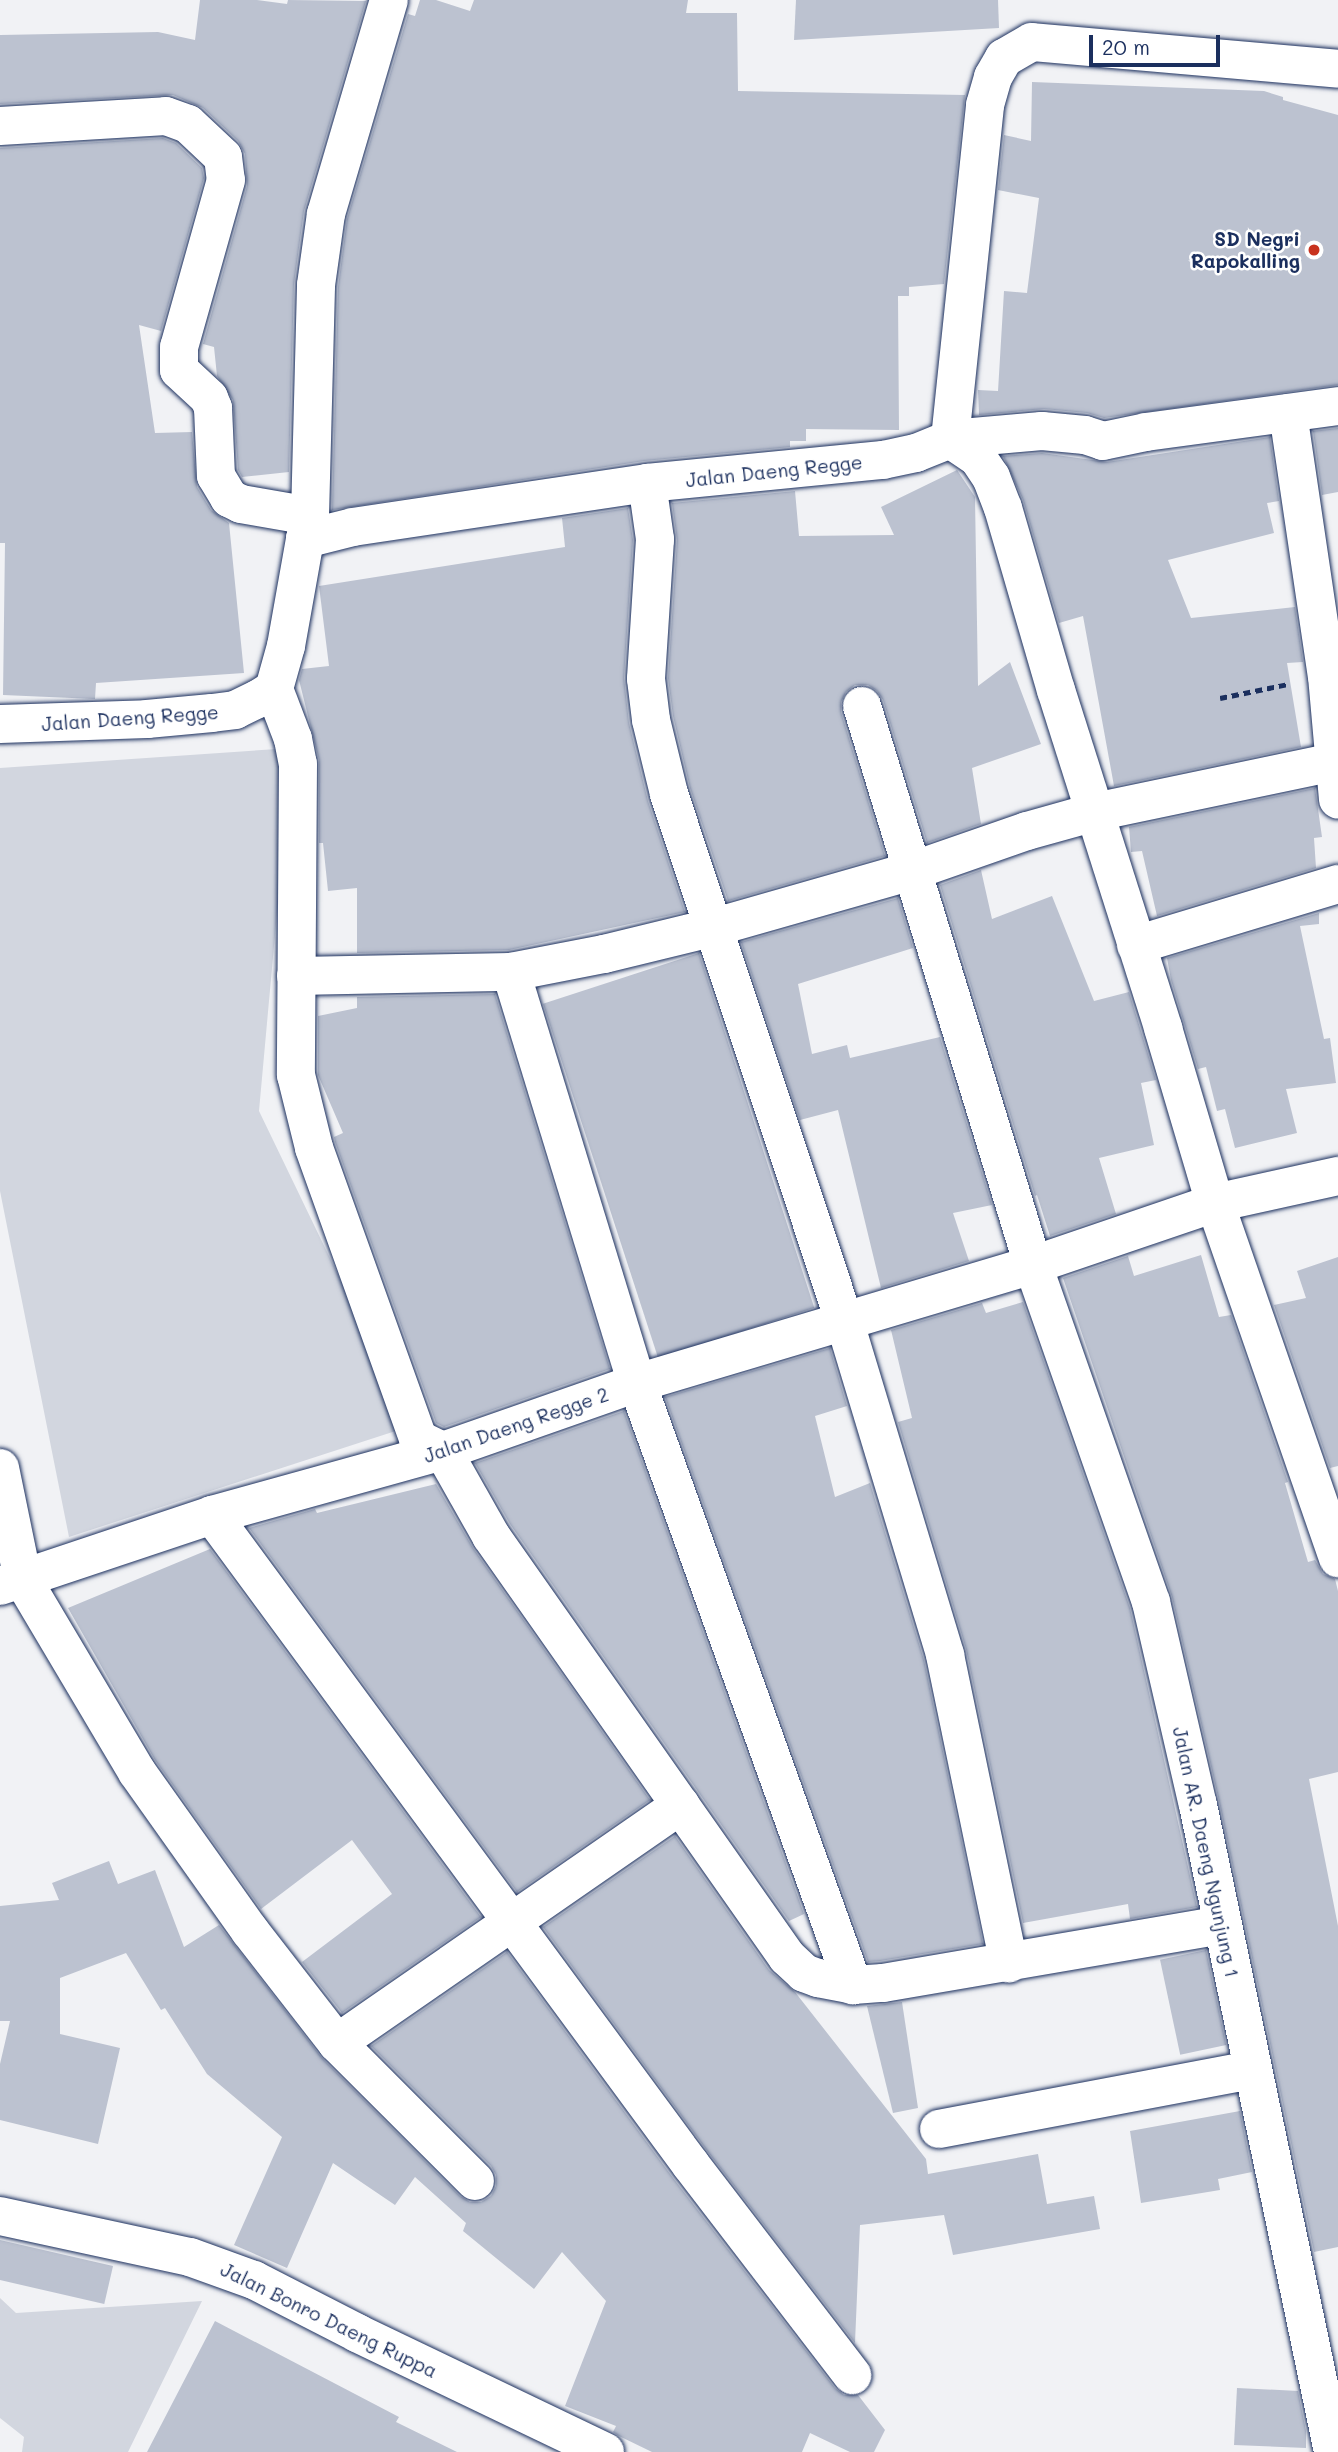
<!DOCTYPE html>
<style>
body{margin:0}
#map{position:relative;width:1338px;height:2452px;overflow:hidden;background:#f1f2f5;font-family:Mali,sans-serif}
div>[style]{position:absolute}
[style*='--x']{left:calc(var(--x)*1px);top:calc(var(--y)*1px);width:calc(var(--w)*1px);rotate:calc(var(--a)*1deg)}
.green>*{inset:0;background:#d2d6df}
.building>*{inset:0;background:#bcc2d0;transform-origin:0 0}
.path>*{height:4.5px;margin-top:-2.25px;transform-origin:0;background:repeating-linear-gradient(90deg,#1b2f5e 0 7px,transparent 0 12px)}
.roads{filter:drop-shadow(0 0 2px #1b2f5e) drop-shadow(0 0 2px #1b2f5e)}
.street>*{height:38px;margin:-19px;padding:0 19px;transform-origin:19px;border-radius:19px;background:#fff}
.secondary>*{height:38px;margin:-19px;padding:0 19px;transform-origin:19px;border-radius:19px;background:#fff}
.dots>*{width:19px;height:19px;translate:-50% -50%;box-sizing:border-box;border:4px solid #fff;border-radius:50%}
span{translate:-50% -50%;white-space:nowrap;text-align:center;line-height:1.15;-webkit-text-stroke:5px #fff;paint-order:stroke}
.poi-label{font-size:19px;color:#1b2f5e;font-weight:700}
.right{translate:-100% -50%;text-align:right}
.street-label{font-size:19px;color:#1b2f5e}
.scale{position:absolute;left:1089px;top:35px;width:131px;height:32px;box-sizing:border-box;border:4px solid #1b2f5e;border-top:0;padding-left:9px;font-size:21px;line-height:24px;white-space:nowrap;color:#1b2f5e;-webkit-text-stroke:5px #fff;paint-order:stroke}
</style>
<div id="map">
<div class="green">
<i style="clip-path:polygon(292px 748px,259px 1111px,411px 1426px,69px 1537px,0 1191px,0 768px)"></i>
<i style="clip-path:polygon(0 2298px,16px 2313px,202px 2301px,128px 2452px,22px 2452px,24px 2437px,0 2418px)"></i>
</div>
<div class="building">
<i style="clip-path:polygon(200px 0,257px 0,287px 4px,288px 0,366px 1px,304px 211px,294px 284px,289px 472px,242px 477px,238px 470px,233px 400px,217px 376px,214px 347px,203px 344px,247px 186px,245px 154px,238px 141px,203px 108px,173px 95px,0 104px,0 35px,158px 32px,195px 40px)"></i>
<i style="clip-path:polygon(420px 0,436px 0,470px 11px,474px 0,688px 0,686px 13px,737px 13px,738px 91px,965px 95px,944px 284px,909px 287px,909px 296px,898px 296px,899px 430px,806px 429px,806px 441px,790px 441px,790px 447px,644px 461px,332px 510px,338px 287px,347px 219px,408px 14px,415px 16px)"></i>
<i style="clip-path:polygon(796px 0,998px 0,999px 28px,794px 40px)"></i>
<i style="clip-path:polygon(1032px 82px,1264px 91px,1283px 97px,1283px 100px,1338px 115px,1338px 385px,1104px 418px,1087px 413px,1044px 409px,979px 415px,978px 390px,998px 391px,1004px 291px,1027px 293px,1039px 198px,998px 190px,1004px 135px,1031px 141px)"></i>
<i style="clip-path:polygon(163px 138px,176px 143px,202px 168px,204px 178px,161px 331px,139px 325px,155px 433px,192px 432px,197px 487px,211px 510px,229px 523px,244px 673px,96px 683px,95px 699px,3px 695px,5px 543px,0 543px,0 148px)"></i>
<i style="clip-path:polygon(1338px 428px,1338px 492px,1322px 495px,1313px 431px)"></i>
<i style="clip-path:polygon(1270px 437px,1279px 501px,1267px 503px,1274px 533px,1168px 560px,1191px 618px,1295px 607px,1303px 662px,1287px 663px,1301px 747px,1114px 786px,1083px 616px,1059px 623px,1023px 500px,1003px 456px,1042px 453px,1107px 462px)"></i>
<i style="clip-path:polygon(957px 470px,975px 497px,978px 686px,1010px 662px,1041px 744px,972px 768px,981px 824px,927px 843px,883px 700px,877px 691px,868px 685px,855px 685px,846px 692px,841px 702px,841px 712px,885px 856px,728px 901px,690px 788px,673px 716px,668px 678px,677px 540px,672px 503px,795px 491px,799px 536px,894px 535px,881px 507px)"></i>
<i style="clip-path:polygon(628px 508px,633px 540px,624px 678px,629px 723px,648px 801px,685px 912px,509px 950px,357px 953px,357px 888px,328px 891px,323px 843px,319px 843px,319px 760px,299px 680px,302px 669px,329px 666px,319px 586px,565px 547px,562px 518px)"></i>
<i style="clip-path:polygon(1315px 788px,1322px 837px,1314px 838px,1316px 868px,1157px 916px,1142px 851px,1131px 852px,1129px 827px)"></i>
<i style="clip-path:polygon(981px 870px,992px 919px,1052px 896px,1094px 1001px,1129px 992px,1156px 1080px,1141px 1083px,1154px 1145px,1099px 1158px,1116px 1214px,1050px 1236px,1037px 1195px,1035px 1196px,940px 885px)"></i>
<i style="clip-path:polygon(898px 898px,913px 948px,798px 984px,812px 1054px,847px 1045px,850px 1058px,940px 1037px,992px 1205px,953px 1213px,969px 1261px,881px 1288px,838px 1110px,800px 1120px,741px 942px)"></i>
<i style="clip-path:polygon(1319px 913px,1319px 924px,1300px 926px,1324px 1039px,1330px 1038px,1336px 1083px,1286px 1089px,1297px 1133px,1235px 1148px,1225px 1109px,1217px 1111px,1206px 1067px,1198px 1069px,1171px 980px,1167px 958px)"></i>
<i style="left:699px;top:953px;width:373px;height:164px;rotate:72deg"></i>
<i style="clip-path:polygon(495px 994px,610px 1369px,444px 1427px,436px 1423px,335px 1142px,334px 1137px,343px 1133px,318px 1075px,318px 1016px,357px 1008px,357px 997px)"></i>
<i style="clip-path:polygon(1201px 1255px,1219px 1317px,1231px 1315px,1288px 1482px,1285px 1483px,1308px 1562px,1315px 1560px,1323px 1574px,1335px 1579px,1338px 1591px,1338px 1772px,1309px 1779px,1338px 1926px,1338px 2247px,1314px 2252px,1219px 1801px,1172px 1597px,1063px 1278px,1128px 1256px,1134px 1276px)"></i>
<i style="clip-path:polygon(1338px 1257px,1338px 1466px,1330px 1468px,1274px 1305px,1306px 1298px,1297px 1271px)"></i>
<i style="clip-path:polygon(1023px 1302px,1130px 1608px,1197px 1907px,1130px 1919px,1128px 1904px,1023px 1923px,966px 1649px,898px 1422px,912px 1418px,891px 1330px,982px 1303px,986px 1313px)"></i>
<i style="clip-path:polygon(830px 1348px,847px 1406px,815px 1416px,835px 1497px,870px 1483px,924px 1660px,983px 1944px,880px 1961px,868px 1962px,665px 1397px)"></i>
<i style="clip-path:polygon(624px 1411px,804px 1914px,789px 1921px,510px 1524px,475px 1463px)"></i>
<i style="clip-path:polygon(436px 1484px,473px 1548px,650px 1800px,517px 1892px,249px 1528px,315px 1509px,317px 1513px)"></i>
<i style="clip-path:polygon(210px 1549px,481px 1917px,342px 2013px,302px 1962px,392px 1894px,352px 1840px,261px 1909px,155px 1760px,68px 1608px)"></i>
<i style="clip-path:polygon(675px 1836px,769px 1970px,795px 1992px,926px 2159px,928px 2174px,1038px 2154px,1047px 2204px,1094px 2196px,1100px 2229px,953px 2255px,944px 2215px,860px 2225px,855px 2343px,708px 2152px,543px 1927px)"></i>
<i style="clip-path:polygon(109px 1861px,118px 1884px,155px 1870px,184px 1947px,219px 1925px,322px 2058px,460px 2196px,470px 2202px,481px 2202px,491px 2196px,496px 2186px,496px 2175px,491px 2166px,371px 2046px,507px 1952px,673px 2178px,835px 2388px,844px 2395px,858px 2395px,885px 2430px,874px 2452px,850px 2452px,810px 2433px,802px 2452px,652px 2452px,619px 2436px,613px 2432px,616px 2426px,565px 2406px,606px 2301px,562px 2252px,534px 2289px,463px 2231px,466px 2223px,415px 2177px,395px 2205px,333px 2163px,287px 2268px,234px 2245px,282px 2137px,207px 2074px,165px 2008px,161px 2010px,126px 1953px,60px 1978px,60px 2034px,120px 2048px,98px 2144px,0 2120px,0 2064px,10px 2021px,0 2021px,0 1906px,59px 1900px,52px 1883px)"></i>
<i style="left:1206px;top:1950px;width:97px;height:47px;rotate:78deg"></i>
<i style="clip-path:polygon(902px 2002px,918px 2108px,893px 2113px,867px 2006px)"></i>
<i style="clip-path:polygon(1240px 2111px,1252px 2172px,1218px 2179px,1220px 2190px,1141px 2203px,1130px 2131px)"></i>
<i style="left:0;top:2240px;width:116px;height:39px;rotate:13deg"></i>
<i style="clip-path:polygon(215px 2321px,399px 2417px,396px 2422px,457px 2452px,147px 2452px)"></i>
<i style="clip-path:polygon(1237px 2388px,1298px 2391px,1306px 2431px,1306px 2448px,1234px 2445px)"></i>
</div>
<div class="path">
<i style="--x:1220;--y:698;--w:69;--a:-11.6"></i>
</div>
<div class="roads">
<div class="street">
<i style="--x:0;--y:126;--w:166;--a:-3.4"></i>
<i style="--x:166;--y:116;--w:23;--a:20"></i>
<i style="--x:188;--y:124;--w:48;--a:43.3"></i>
<i style="--x:223;--y:157;--w:23;--a:83"></i>
<i style="--x:226;--y:180;--w:173;--a:105.7"></i>
<i style="--x:179;--y:347;--w:23;--a:90"></i>
<i style="--x:179;--y:370;--w:41;--a:43"></i>
<i style="--x:209;--y:398;--w:11;--a:68"></i>
<i style="--x:213;--y:408;--w:68;--a:87.5"></i>
<i style="--x:216;--y:476;--w:26;--a:59"></i>
<i style="--x:229;--y:498;--w:13;--a:27"></i>
<i style="--x:241;--y:504;--w:70;--a:9.9"></i>
<i style="--x:1288;--y:413;--w:266;--a:81.6"></i>
<i style="--x:1327;--y:676;--w:124;--a:84.9"></i>
<i style="--x:950;--y:439;--w:34;--a:34"></i>
<i style="--x:978;--y:458;--w:23;--a:56"></i>
<i style="--x:991;--y:477;--w:33;--a:69"></i>
<i style="--x:1003;--y:508;--w:190;--a:73.8"></i>
<i style="--x:1056;--y:690;--w:355;--a:72.4"></i>
<i style="--x:1163;--y:1028;--w:183;--a:73.5"></i>
<i style="--x:1215;--y:1203;--w:376;--a:70.9"></i>
<i style="--x:950;--y:439;--w:92;--a:-5"></i>
<i style="--x:1042;--y:431;--w:43;--a:5.3"></i>
<i style="--x:1085;--y:435;--w:19;--a:18"></i>
<i style="--x:1103;--y:441;--w:44;--a:-11.8"></i>
<i style="--x:1146;--y:432;--w:194;--a:-7.7"></i>
<i style="--x:647;--y:483;--w:57;--a:81.9"></i>
<i style="--x:655;--y:539;--w:140;--a:93.7"></i>
<i style="--x:646;--y:679;--w:41;--a:83"></i>
<i style="--x:651;--y:720;--w:76;--a:76.3"></i>
<i style="--x:669;--y:794;--w:558;--a:71.6"></i>
<i style="--x:845;--y:1323;--w:347;--a:73.2"></i>
<i style="--x:945;--y:1655;--w:315;--a:78.3"></i>
<i style="--x:305;--y:539;--w:24;--a:-78"></i>
<i style="--x:310;--y:516;--w:231;--a:-88.5"></i>
<i style="--x:316;--y:285;--w:72;--a:-82"></i>
<i style="--x:326;--y:214;--w:223;--a:-73.6"></i>
<i style="--x:274;--y:689;--w:53;--a:69.2"></i>
<i style="--x:293;--y:739;--w:25;--a:79"></i>
<i style="--x:298;--y:764;--w:311;--a:90.4"></i>
<i style="--x:296;--y:1075;--w:75;--a:76.1"></i>
<i style="--x:314;--y:1148;--w:309;--a:70.3"></i>
<i style="--x:418;--y:1439;--w:28;--a:26"></i>
<i style="--x:443;--y:1451;--w:98;--a:60.5"></i>
<i style="--x:491;--y:1536;--w:515;--a:54.89"></i>
<i style="--x:787;--y:1957;--w:23;--a:43"></i>
<i style="--x:804;--y:1973;--w:15;--a:20"></i>
<i style="--x:818;--y:1978;--w:36;--a:11"></i>
<i style="--x:853;--y:1985;--w:30;--a:-4"></i>
<i style="--x:883;--y:1983;--w:344;--a:-9.7"></i>
<i style="--x:862;--y:706;--w:585;--a:72.99"></i>
<i style="--x:1033;--y:1265;--w:192;--a:-18.8"></i>
<i style="--x:1215;--y:1203;--w:126;--a:-12.4"></i>
<i style="--x:1136;--y:945;--w:211;--a:-16.8"></i>
<i style="--x:511;--y:972;--w:430;--a:73"></i>
<i style="--x:637;--y:1383;--w:640;--a:70.26"></i>
<i style="--x:296;--y:976;--w:215;--a:-1.1"></i>
<i style="--x:511;--y:972;--w:95;--a:-11"></i>
<i style="--x:604;--y:954;--w:114;--a:-13.7"></i>
<i style="--x:715;--y:927;--w:205;--a:-15.9"></i>
<i style="--x:912;--y:871;--w:122;--a:-19.2"></i>
<i style="--x:1027;--y:831;--w:71;--a:-15.6"></i>
<i style="--x:1095;--y:812;--w:244;--a:-11.8"></i>
<i style="--x:0;--y:1468;--w:114;--a:78.4"></i>
<i style="--x:23;--y:1580;--w:223;--a:59.3"></i>
<i style="--x:137;--y:1772;--w:195;--a:54.6"></i>
<i style="--x:250;--y:1931;--w:142;--a:52.2"></i>
<i style="--x:337;--y:2043;--w:195;--a:45"></i>
<i style="--x:212;--y:1515;--w:807;--a:53.61"></i>
<i style="--x:691;--y:2165;--w:265;--a:52.5"></i>
<i style="--x:0;--y:1586;--w:224;--a:-18.5"></i>
<i style="--x:212;--y:1515;--w:240;--a:-15.5"></i>
<i style="--x:443;--y:1451;--w:206;--a:-19.3"></i>
<i style="--x:637;--y:1383;--w:413;--a:-16.6"></i>
<i style="--x:1033;--y:1265;--w:357;--a:70.7"></i>
<i style="--x:1151;--y:1602;--w:208;--a:77"></i>
<i style="--x:1198;--y:1805;--w:661;--a:78.21"></i>
<i style="--x:337;--y:2043;--w:418;--a:-34.7"></i>
<i style="--x:939;--y:2129;--w:319;--a:-10.7"></i>
<i style="--x:0;--y:2216;--w:194;--a:12.2"></i>
<i style="--x:190;--y:2257;--w:68;--a:19.8"></i>
<i style="--x:254;--y:2280;--w:116;--a:27.2"></i>
<i style="--x:357;--y:2333;--w:275;--a:25.6"></i>
</div>
<div class="secondary">
<i style="--x:0;--y:724;--w:147;--a:-1.9"></i>
<i style="--x:147;--y:719;--w:65;--a:-5.3"></i>
<i style="--x:212;--y:713;--w:23;--a:-7"></i>
<i style="--x:235;--y:710;--w:25;--a:-26"></i>
<i style="--x:258;--y:699;--w:19;--a:-32"></i>
<i style="--x:274;--y:689;--w:45;--a:-74.4"></i>
<i style="--x:286;--y:646;--w:109;--a:-79.9"></i>
<i style="--x:305;--y:539;--w:49;--a:-14"></i>
<i style="--x:353;--y:527;--w:297;--a:-8.5"></i>
<i style="--x:647;--y:483;--w:237;--a:-5.6"></i>
<i style="--x:883;--y:460;--w:34;--a:-12"></i>
<i style="--x:916;--y:453;--w:37;--a:-22"></i>
<i style="--x:950;--y:439;--w:336;--a:-84"></i>
<i style="--x:985;--y:105;--w:29;--a:-74"></i>
<i style="--x:993;--y:77;--w:22;--a:-60"></i>
<i style="--x:1004;--y:58;--w:32;--a:-30"></i>
<i style="--x:1032;--y:42;--w:307;--a:5"></i>
</div>
</div>
<div class="dots">
<i style="left:1314px;top:250px;background:#c8321e"></i>
</div>
<div class="poi-label">
<span class="right" style="left:1300px;top:250px">SD Negri<br>Rapokalling</span>
</div>
<div class="street-label">
<span style="left:774px;top:471px;rotate:-6deg">Jalan Daeng Regge</span>
<span style="left:130px;top:718px;rotate:-4deg">Jalan Daeng Regge</span>
<span style="left:516px;top:1425px;rotate:-19deg">Jalan Daeng Regge 2</span>
<span style="left:1206px;top:1852px;rotate:78deg">Jalan AR. Daeng Ngunjung 1</span>
<span style="left:329px;top:2320px;rotate:26deg">Jalan Bonro Daeng Ruppa</span>
</div>
<div class="scale">20 m</div>
</div>
